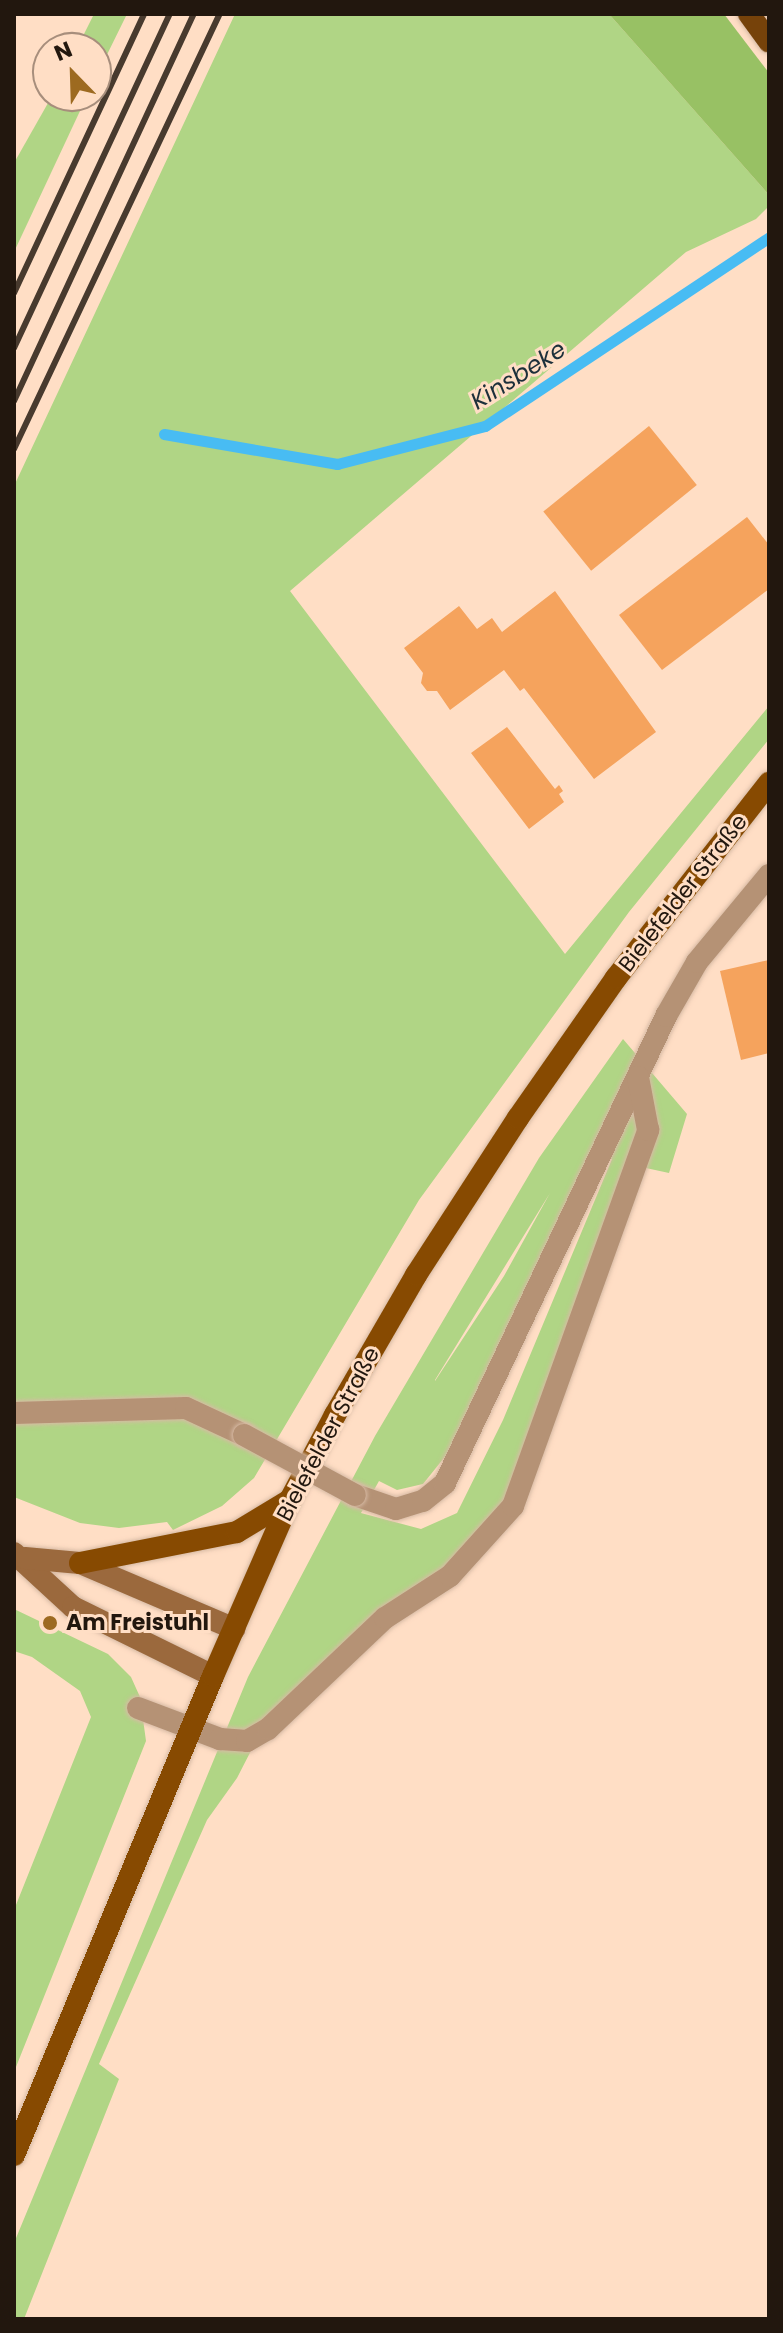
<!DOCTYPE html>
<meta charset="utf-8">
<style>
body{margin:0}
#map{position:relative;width:783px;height:2333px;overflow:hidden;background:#ffdec5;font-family:Poppins,sans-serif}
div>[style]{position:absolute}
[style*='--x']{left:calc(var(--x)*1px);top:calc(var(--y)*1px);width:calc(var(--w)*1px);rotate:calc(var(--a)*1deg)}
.green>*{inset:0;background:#b0d585}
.forest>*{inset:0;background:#98c164}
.stream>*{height:11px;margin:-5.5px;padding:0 5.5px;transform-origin:5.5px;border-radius:5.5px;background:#48bcf3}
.building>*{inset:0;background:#f5a35d;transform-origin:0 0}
.roads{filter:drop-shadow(0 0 2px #d7baa4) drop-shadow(0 0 2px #d7baa4)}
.service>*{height:22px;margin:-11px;padding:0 11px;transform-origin:11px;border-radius:11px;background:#b59275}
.secondary>*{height:22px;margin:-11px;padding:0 11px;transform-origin:11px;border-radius:11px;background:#9b693d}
.primary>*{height:22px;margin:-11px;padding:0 11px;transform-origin:11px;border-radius:11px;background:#874a01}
.trunk>*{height:22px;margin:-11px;padding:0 11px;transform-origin:11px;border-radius:11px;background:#76420a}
.rail>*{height:6px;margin:-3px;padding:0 3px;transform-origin:3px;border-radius:3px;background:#483a2e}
.bridges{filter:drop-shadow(0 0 2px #d7baa4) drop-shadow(0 0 2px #d7baa4)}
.service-bridge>*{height:22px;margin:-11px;padding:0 11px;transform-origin:11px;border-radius:11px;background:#b59275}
.dots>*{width:22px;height:22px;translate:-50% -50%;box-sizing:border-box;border:4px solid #ffdec5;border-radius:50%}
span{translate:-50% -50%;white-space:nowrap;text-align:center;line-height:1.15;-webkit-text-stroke:6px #ffdec5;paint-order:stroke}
.street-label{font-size:22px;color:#22170e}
.poi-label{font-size:22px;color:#22170e;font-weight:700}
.left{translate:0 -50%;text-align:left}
.water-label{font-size:24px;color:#1c2f3a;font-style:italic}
.frame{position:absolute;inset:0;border:16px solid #22170e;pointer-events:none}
.north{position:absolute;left:32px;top:32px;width:80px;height:80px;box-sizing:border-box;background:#ffdec5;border:2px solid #a78e7c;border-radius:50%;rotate:337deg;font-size:22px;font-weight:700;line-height:32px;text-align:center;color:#22170e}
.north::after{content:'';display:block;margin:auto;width:28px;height:36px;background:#9d6a20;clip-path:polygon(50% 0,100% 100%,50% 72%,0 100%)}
</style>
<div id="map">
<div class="green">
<i style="clip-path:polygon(94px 14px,127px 14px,96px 77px,96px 48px,77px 48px)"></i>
<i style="clip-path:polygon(235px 14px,609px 14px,769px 195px,769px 206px,756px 219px,686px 252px,290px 591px,565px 954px,769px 706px,769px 739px,629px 912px,419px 1200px,254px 1478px,222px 1506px,173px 1530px,167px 1522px,119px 1528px,80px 1523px,14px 1497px,14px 486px)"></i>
<i style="clip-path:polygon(52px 96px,87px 96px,14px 252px,14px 163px)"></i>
<i style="clip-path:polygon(evenodd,623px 1039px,687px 1114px,669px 1173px,632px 1165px,509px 1505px,464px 1556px,272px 1710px,237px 1778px,207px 1820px,99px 2064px,119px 2079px,24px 2319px,14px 2319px,14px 2243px,248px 1677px,375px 1436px,539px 1158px,623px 1039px,591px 1155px,612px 1159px,503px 1420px,457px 1513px,421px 1529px,361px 1513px,379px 1481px,397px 1490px,423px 1484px,452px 1448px,591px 1155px,623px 1039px,550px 1193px,504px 1276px,435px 1381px,435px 1380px,550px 1193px)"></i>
<i style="clip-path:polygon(14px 1609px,108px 1654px,131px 1677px,140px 1697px,146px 1741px,14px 2072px,14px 1910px,91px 1717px,80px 1691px,32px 1657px,14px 1651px)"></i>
</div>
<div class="forest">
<i style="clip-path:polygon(609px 14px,724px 14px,769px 73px,769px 195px)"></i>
</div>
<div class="stream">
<i style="--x:164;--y:434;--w:176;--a:9.8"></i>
<i style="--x:337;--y:464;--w:153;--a:-14.4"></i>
<i style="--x:485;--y:426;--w:341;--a:-33.6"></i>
</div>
<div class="building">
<i style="left:649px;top:426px;width:76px;height:136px;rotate:51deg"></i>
<i style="clip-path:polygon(747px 517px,769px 545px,769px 589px,662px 670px,619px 615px)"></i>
<i style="clip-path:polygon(555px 591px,656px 732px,594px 779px,524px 688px,520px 691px,504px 670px,450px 710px,437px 691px,427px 691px,421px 683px,423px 673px,404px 648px,459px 606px,477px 629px,492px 618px,502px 632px)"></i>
<i style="clip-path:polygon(507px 727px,555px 789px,559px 785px,563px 791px,559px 794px,564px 802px,529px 829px,471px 753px)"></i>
<i style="clip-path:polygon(769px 960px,769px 1053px,741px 1060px,720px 971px)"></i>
</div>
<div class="roads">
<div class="service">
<i style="--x:14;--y:1413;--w:172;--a:-1.7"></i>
<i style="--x:186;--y:1408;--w:64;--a:25"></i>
<i style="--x:355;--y:1495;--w:43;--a:18.9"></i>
<i style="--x:396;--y:1509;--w:28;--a:-17"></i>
<i style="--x:423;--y:1501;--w:28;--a:-39"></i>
<i style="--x:445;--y:1483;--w:517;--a:-64.67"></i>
<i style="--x:666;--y:1016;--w:62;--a:-60.1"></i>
<i style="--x:697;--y:962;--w:113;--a:-50.4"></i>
<i style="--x:138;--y:1708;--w:88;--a:20.7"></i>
<i style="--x:220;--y:1739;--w:27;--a:4"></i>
<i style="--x:247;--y:1741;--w:24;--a:-30"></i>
<i style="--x:268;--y:1729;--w:161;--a:-43.5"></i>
<i style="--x:385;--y:1618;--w:77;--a:-32.9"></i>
<i style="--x:450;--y:1576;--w:94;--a:-48"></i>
<i style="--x:513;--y:1506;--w:400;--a:-70.2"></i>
<i style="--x:648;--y:1130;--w:54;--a:-100.7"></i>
</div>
<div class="secondary">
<i style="--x:14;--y:1553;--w:80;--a:42.5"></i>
<i style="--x:73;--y:1607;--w:156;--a:26.2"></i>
<i style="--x:25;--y:1558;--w:55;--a:5.2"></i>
<i style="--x:80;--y:1563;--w:168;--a:23.1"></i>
</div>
<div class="primary">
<i style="--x:80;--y:1563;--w:160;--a:-11.2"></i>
<i style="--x:237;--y:1532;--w:62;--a:-31.1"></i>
<i style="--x:14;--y:2155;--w:519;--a:-67.44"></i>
<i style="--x:213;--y:1676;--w:192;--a:-66.4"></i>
<i style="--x:290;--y:1500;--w:96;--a:-62.1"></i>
<i style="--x:335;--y:1415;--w:162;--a:-59.9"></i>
<i style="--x:416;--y:1275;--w:187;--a:-57"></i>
<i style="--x:518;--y:1118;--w:171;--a:-55"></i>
<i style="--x:616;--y:978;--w:248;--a:-51.9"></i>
</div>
<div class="trunk">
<i style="--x:749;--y:14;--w:34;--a:54"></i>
</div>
</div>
<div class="rail">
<i style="--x:14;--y:293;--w:308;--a:-65"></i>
<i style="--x:14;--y:348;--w:369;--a:-65"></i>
<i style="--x:14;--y:401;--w:427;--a:-65.1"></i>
<i style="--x:14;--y:449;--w:481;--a:-64.7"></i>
</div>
<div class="bridges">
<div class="service-bridge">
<i style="--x:244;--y:1435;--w:126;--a:28.4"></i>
</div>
</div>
<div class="dots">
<i style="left:50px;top:1623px;background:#9d6a20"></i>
</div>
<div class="street-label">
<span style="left:683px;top:893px;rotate:-52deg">Bielefelder Straße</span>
<span style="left:328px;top:1434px;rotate:-62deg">Bielefelder Straße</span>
</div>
<div class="poi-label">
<span class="left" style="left:66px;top:1623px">Am Freistuhl</span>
</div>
<div class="water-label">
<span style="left:518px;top:375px;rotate:-32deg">Kinsbeke</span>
</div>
<div class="frame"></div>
<div class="north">N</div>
</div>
